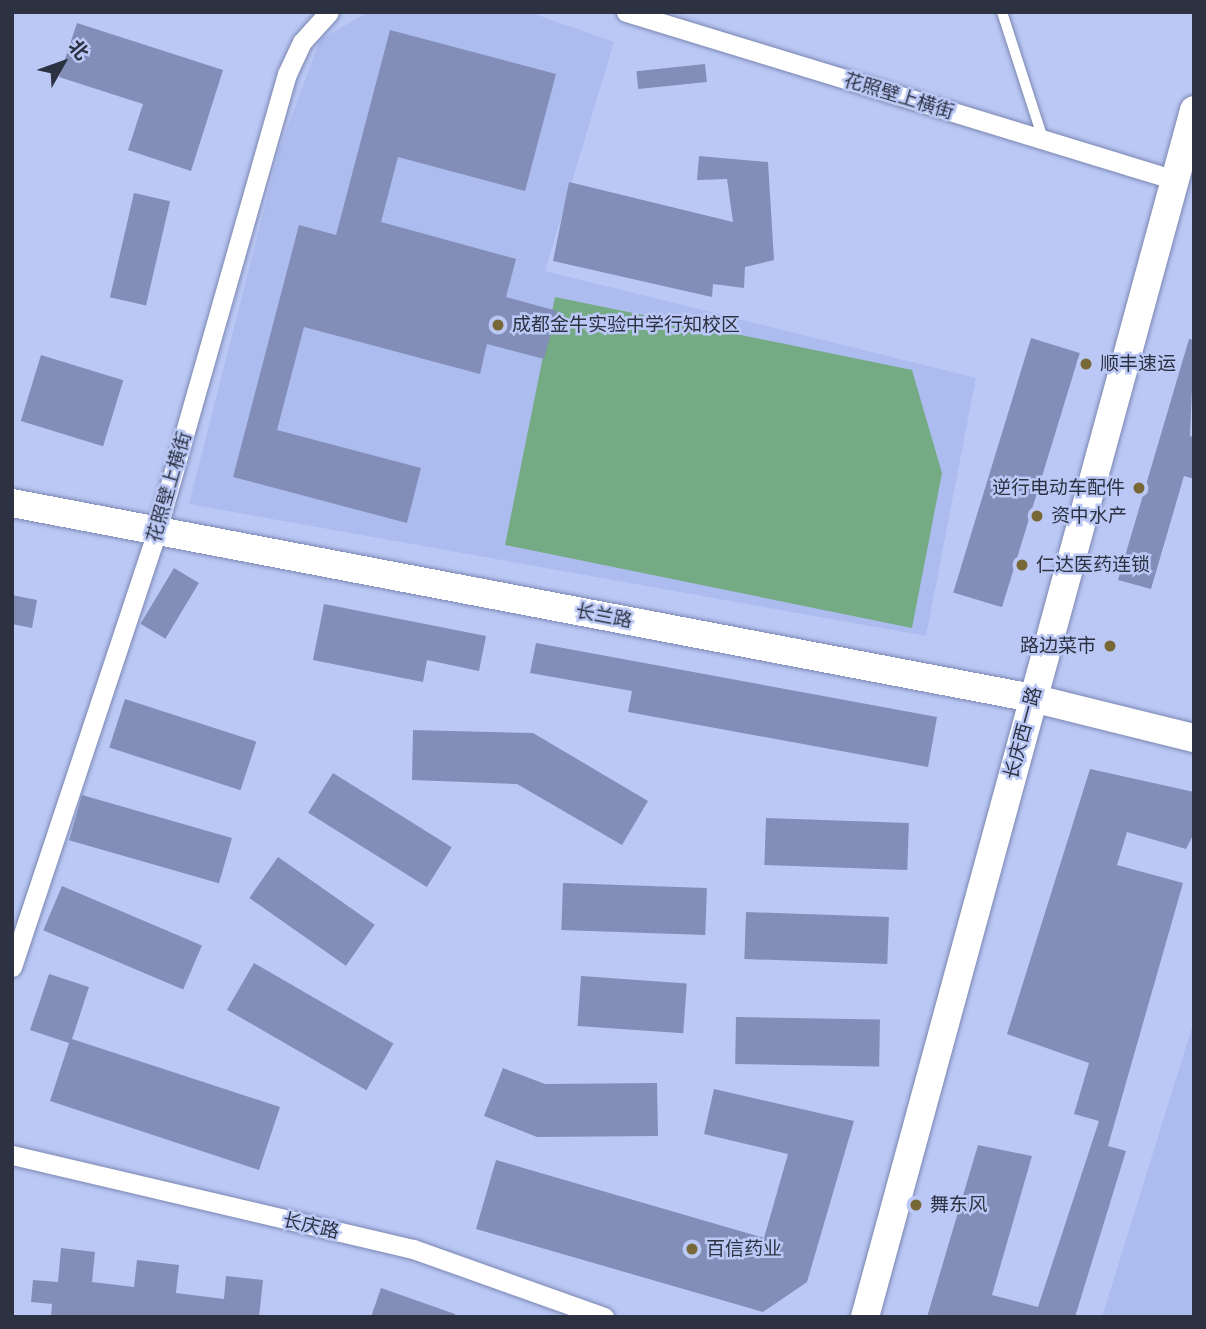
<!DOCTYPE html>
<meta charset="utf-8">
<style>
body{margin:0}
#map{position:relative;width:1206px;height:1329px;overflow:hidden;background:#bbc8f5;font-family:"Noto Sans","Noto Sans SC",sans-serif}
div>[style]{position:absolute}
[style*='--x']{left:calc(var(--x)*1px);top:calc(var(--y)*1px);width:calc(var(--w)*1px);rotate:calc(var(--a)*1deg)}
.built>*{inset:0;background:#adbcef}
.green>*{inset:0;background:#75ab84}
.building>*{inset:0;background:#828eb8;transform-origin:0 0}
.roads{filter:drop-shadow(0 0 2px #7b87b1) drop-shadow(0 0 2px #7b87b1)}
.lane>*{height:10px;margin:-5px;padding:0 5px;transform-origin:5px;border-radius:5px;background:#fff}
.street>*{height:19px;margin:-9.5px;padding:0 9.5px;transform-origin:9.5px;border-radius:9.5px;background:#fff}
.secondary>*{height:28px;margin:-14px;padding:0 14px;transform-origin:14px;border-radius:14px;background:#fff}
.dots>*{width:19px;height:19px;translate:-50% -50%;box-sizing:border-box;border:4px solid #bbc8f5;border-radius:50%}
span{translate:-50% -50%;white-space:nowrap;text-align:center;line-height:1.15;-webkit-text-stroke:5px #bbc8f5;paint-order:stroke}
.street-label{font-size:19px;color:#2d3243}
.poi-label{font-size:19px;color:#2d3243}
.left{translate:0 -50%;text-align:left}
.right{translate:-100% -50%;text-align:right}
.frame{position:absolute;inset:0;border:14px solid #2d3243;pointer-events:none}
.north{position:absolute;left:28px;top:28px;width:70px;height:70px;-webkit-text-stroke:5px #bbc8f5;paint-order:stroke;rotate:50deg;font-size:19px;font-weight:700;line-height:28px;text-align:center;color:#2d3243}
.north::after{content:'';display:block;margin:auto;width:24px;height:32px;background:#2d3243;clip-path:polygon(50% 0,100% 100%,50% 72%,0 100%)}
</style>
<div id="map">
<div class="built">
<i style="clip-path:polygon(368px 12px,529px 12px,614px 42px,545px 271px,976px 378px,926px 636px,189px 504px,280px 147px,320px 40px)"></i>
<i style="clip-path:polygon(1194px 1021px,1194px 1317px,1102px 1317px)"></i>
</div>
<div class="green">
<i style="clip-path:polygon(555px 297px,912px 370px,942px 473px,912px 628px,505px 545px)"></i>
</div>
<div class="building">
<i style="clip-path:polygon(77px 23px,223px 70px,191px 171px,128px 150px,143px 104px,59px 77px)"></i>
<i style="clip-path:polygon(390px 30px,556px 74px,525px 191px,398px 157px,381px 222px,516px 259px,506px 297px,557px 311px,544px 359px,487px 344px,480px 374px,304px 327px,277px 430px,421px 468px,407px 523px,233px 477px,299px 225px,336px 235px)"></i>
<i style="left:705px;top:64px;width:18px;height:69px;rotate:84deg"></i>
<i style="clip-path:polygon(699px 156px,768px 162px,774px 260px,745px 267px,744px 288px,713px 284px,712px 297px,553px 261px,569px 182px,733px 222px,727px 179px,697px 180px)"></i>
<i style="left:134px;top:193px;width:37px;height:107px;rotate:13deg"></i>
<i style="left:1031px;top:338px;width:51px;height:266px;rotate:17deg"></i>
<i style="clip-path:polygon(1189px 339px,1194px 340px,1190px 436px,1194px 437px,1194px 479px,1184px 476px,1151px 589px,1118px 580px)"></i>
<i style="left:41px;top:355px;width:86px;height:69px;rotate:17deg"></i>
<i style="left:174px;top:568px;width:29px;height:65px;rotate:31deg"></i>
<i style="clip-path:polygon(12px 595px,37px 600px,32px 628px,12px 624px)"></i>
<i style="clip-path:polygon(324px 604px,486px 636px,479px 671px,427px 660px,423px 682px,313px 660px)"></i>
<i style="clip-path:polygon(536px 643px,937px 717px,928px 767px,628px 712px,632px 691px,530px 673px)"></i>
<i style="left:125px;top:699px;width:138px;height:51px;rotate:18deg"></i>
<i style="clip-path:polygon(413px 730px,533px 733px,648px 801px,622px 845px,517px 784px,412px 780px)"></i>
<i style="clip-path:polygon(1090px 769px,1194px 792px,1194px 833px,1186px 849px,1127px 832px,1117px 865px,1183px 883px,1108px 1146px,1126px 1151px,1075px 1317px,927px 1317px,978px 1145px,1032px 1156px,992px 1295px,1038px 1307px,1099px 1121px,1074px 1114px,1089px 1063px,1007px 1034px)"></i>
<i style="left:333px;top:773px;width:140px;height:47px;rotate:32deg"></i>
<i style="left:82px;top:795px;width:156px;height:47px;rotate:16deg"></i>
<i style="left:766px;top:818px;width:143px;height:47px;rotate:2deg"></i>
<i style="left:278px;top:857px;width:118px;height:50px;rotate:35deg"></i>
<i style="left:563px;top:883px;width:144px;height:47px;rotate:2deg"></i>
<i style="left:62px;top:886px;width:152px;height:48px;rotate:23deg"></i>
<i style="left:746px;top:912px;width:143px;height:47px;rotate:2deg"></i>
<i style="left:254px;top:963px;width:161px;height:54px;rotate:30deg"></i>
<i style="clip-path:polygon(49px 974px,89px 987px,72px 1039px,280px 1107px,259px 1170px,50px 1101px,69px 1043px,30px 1030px)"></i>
<i style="left:581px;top:976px;width:106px;height:50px;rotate:4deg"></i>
<i style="left:736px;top:1017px;width:144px;height:47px;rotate:1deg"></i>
<i style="clip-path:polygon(503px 1068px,545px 1084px,657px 1083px,658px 1136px,537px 1137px,484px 1116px)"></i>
<i style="clip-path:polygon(714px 1089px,854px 1121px,807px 1282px,763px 1312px,476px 1229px,496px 1160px,764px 1238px,788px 1154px,704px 1134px)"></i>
<i style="clip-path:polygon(61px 1248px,95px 1252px,92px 1282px,134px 1287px,137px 1260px,179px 1265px,176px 1293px,224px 1299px,226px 1276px,263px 1280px,259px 1317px,51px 1317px,52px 1304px,31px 1302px,33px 1280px,58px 1282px)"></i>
<i style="clip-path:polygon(381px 1288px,455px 1314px,455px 1317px,371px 1317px)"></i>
</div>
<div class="roads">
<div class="lane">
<i style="--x:1002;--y:12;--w:133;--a:72.1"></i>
</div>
<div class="street">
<i style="--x:626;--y:12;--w:571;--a:17.01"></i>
<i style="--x:12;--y:967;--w:460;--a:-71.6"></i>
<i style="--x:157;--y:530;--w:474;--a:-74.1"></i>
<i style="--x:287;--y:74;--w:35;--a:-65"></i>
<i style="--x:302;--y:42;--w:40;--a:-48"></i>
<i style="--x:12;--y:1155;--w:412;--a:13.2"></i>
<i style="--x:413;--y:1249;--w:203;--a:19.6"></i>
</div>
<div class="secondary">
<i style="--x:12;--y:503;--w:1038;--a:10.82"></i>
<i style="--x:1032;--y:698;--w:167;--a:13.9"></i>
<i style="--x:865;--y:1317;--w:1251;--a:-74.75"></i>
</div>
</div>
<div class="dots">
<i style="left:498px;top:325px;background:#786836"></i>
<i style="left:1086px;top:364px;background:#786836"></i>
<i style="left:1139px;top:488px;background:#786836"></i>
<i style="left:1037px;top:516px;background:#786836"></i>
<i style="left:1022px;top:565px;background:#786836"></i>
<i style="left:1110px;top:646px;background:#786836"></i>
<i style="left:916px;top:1205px;background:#786836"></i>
<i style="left:692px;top:1249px;background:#786836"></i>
</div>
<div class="street-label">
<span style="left:899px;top:96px;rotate:17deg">花照壁上横街</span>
<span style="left:169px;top:487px;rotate:-74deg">花照壁上横街</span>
<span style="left:604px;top:616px;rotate:11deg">长兰路</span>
<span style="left:1023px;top:733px;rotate:-75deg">长庆西一路</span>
<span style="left:311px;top:1226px;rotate:13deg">长庆路</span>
</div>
<div class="poi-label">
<span class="left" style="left:512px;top:325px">成都金牛实验中学行知校区</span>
<span class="left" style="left:1100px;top:364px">顺丰速运</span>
<span class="right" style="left:1125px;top:488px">逆行电动车配件</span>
<span class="left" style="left:1051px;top:516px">资中水产</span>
<span class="left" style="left:1036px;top:565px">仁达医药连锁</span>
<span class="right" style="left:1096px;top:646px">路边菜市</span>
<span class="left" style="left:930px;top:1205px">舞东风</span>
<span class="left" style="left:706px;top:1249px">百信药业</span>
</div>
<div class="frame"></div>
<div class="north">北</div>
</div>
